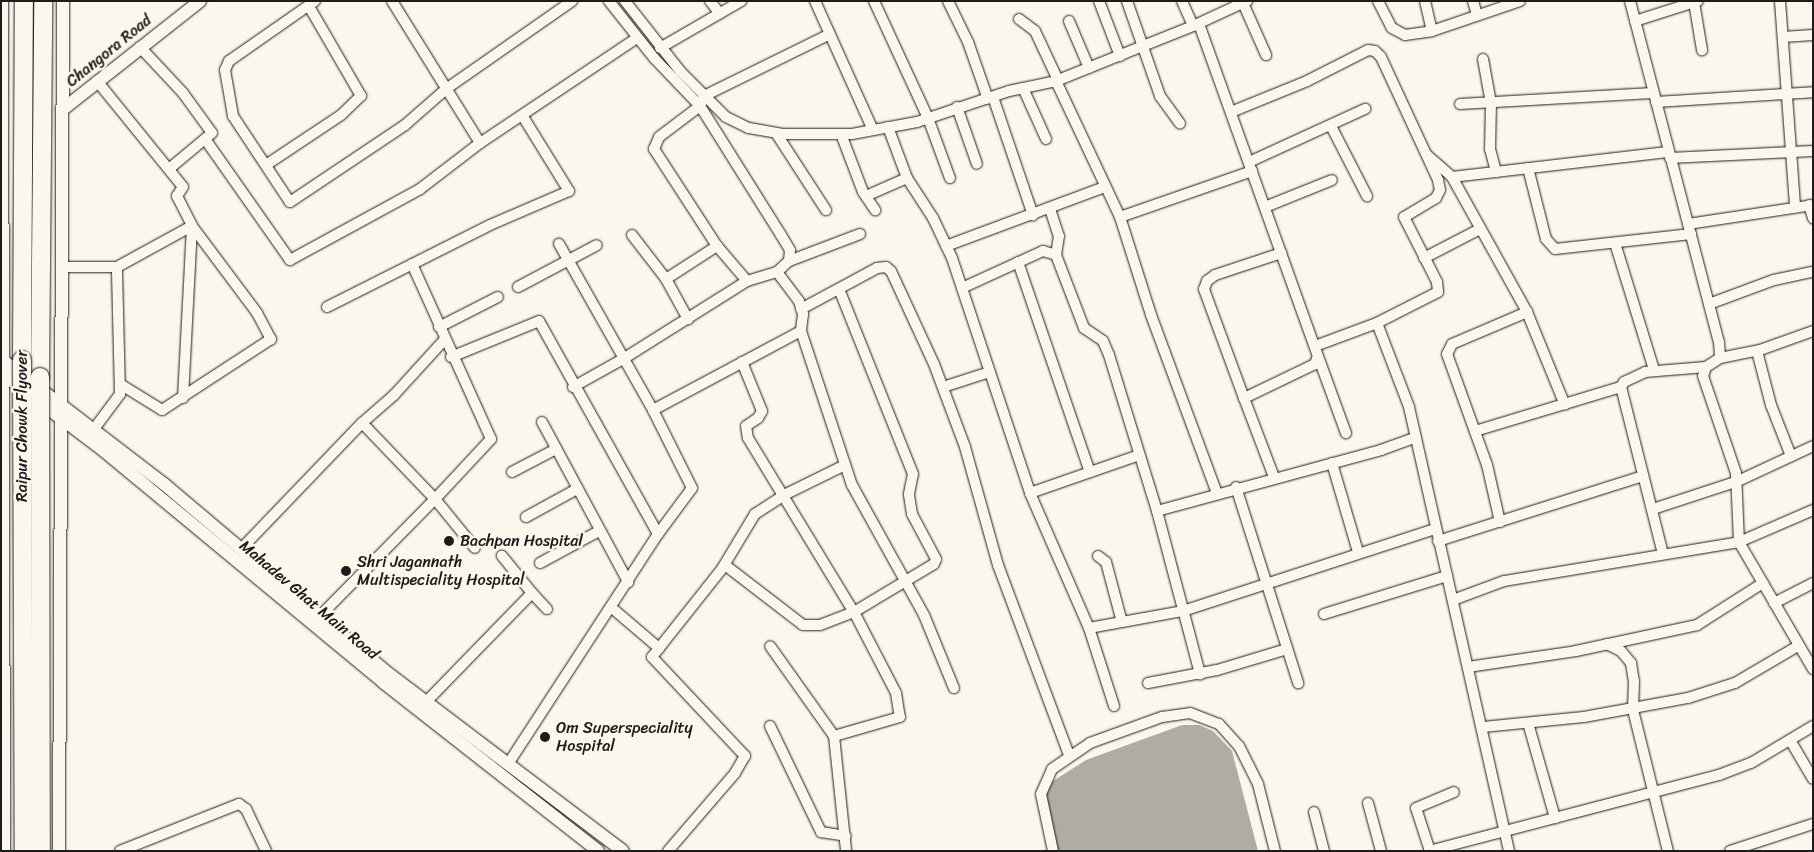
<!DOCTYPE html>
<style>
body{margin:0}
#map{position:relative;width:1814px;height:852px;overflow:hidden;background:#fbf7ec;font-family:Sriracha,sans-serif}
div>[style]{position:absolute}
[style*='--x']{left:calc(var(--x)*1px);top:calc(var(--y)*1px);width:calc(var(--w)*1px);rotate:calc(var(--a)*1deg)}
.water>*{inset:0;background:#afaca5}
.roads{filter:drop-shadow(0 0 1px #1c1c1c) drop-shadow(0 0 1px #1c1c1c)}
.minor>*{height:10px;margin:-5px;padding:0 5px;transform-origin:5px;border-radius:5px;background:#fbf7ec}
.tertiary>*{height:12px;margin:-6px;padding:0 6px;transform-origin:6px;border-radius:6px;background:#fbf7ec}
.trunk>*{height:18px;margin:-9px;padding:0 9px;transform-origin:9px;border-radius:9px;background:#fbf7ec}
.bridges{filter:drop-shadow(0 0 1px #1c1c1c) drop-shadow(0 0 1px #1c1c1c)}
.trunk-bridge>*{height:18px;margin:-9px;padding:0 9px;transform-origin:9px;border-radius:9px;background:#fbf7ec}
.dots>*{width:14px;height:14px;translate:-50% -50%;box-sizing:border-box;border:2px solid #fbf7ec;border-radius:50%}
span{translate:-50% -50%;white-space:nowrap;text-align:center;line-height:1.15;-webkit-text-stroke:5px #fbf7ec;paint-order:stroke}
.street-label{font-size:16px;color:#1c1c1c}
.poi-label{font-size:16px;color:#1c1c1c}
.left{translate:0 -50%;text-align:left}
.frame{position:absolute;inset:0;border:2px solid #1c1c1c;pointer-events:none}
</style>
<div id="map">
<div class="water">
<i style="clip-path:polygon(1182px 725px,1199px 725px,1213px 731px,1232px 751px,1258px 851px,1055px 851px,1043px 799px,1053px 781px,1086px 760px)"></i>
</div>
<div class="roads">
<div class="minor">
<i style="--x:315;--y:1;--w:105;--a:145.1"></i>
<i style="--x:229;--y:61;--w:10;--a:114"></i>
<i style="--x:225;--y:70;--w:47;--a:80.1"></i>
<i style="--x:233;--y:116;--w:103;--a:56.5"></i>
<i style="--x:290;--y:202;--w:138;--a:-33.8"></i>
<i style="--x:405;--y:125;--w:55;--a:-41.3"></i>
<i style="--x:446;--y:89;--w:154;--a:-34.9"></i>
<i style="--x:392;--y:1;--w:167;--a:58.2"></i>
<i style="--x:625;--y:1;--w:89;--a:51.8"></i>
<i style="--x:680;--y:71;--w:65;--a:45"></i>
<i style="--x:726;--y:117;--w:25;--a:26"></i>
<i style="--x:749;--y:128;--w:34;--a:10"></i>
<i style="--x:782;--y:134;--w:70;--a:0"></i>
<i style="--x:852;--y:134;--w:66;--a:-10.5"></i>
<i style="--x:917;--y:122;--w:97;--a:-18.6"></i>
<i style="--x:1009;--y:91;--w:48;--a:-12"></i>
<i style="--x:1056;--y:81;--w:148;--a:-21.9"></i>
<i style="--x:1193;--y:26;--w:60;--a:-24.8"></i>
<i style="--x:710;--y:1;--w:16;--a:52"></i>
<i style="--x:815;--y:1;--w:141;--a:65.8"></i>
<i style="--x:874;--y:1;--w:129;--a:65.2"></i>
<i style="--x:928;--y:118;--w:64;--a:69.9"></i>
<i style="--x:948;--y:1;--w:46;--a:64"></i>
<i style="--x:968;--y:42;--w:60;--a:70.7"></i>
<i style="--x:1099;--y:1;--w:59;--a:69.1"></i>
<i style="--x:1127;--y:1;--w:101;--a:70.8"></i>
<i style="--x:1160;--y:96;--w:34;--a:54"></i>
<i style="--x:1182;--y:1;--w:27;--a:66"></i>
<i style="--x:1378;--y:1;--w:30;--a:63"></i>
<i style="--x:1392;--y:28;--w:15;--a:28"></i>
<i style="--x:1405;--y:35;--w:27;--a:-8"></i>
<i style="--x:1432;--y:31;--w:93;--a:-18.8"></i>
<i style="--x:1425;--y:1;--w:31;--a:77"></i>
<i style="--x:1473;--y:1;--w:15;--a:74"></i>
<i style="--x:1630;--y:1;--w:352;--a:75.4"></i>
<i style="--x:1719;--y:342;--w:16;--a:86"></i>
<i style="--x:1720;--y:358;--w:17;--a:147"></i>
<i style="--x:1706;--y:367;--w:9;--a:108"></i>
<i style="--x:1703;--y:376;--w:102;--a:71.2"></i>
<i style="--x:1736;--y:473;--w:69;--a:87.5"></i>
<i style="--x:1739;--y:542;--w:147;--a:59.8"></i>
<i style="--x:1780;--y:1;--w:206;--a:85.8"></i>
<i style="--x:1694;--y:2;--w:49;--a:80.5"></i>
<i style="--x:1243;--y:3;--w:57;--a:66.1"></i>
<i style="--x:1019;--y:19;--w:20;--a:37"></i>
<i style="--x:1035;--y:31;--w:54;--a:64.9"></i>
<i style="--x:1069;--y:21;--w:51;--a:66.9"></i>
<i style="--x:1635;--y:21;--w:66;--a:-17.6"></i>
<i style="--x:1199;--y:24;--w:353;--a:70.3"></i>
<i style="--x:1318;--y:356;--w:9;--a:111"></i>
<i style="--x:1315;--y:364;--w:79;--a:154.4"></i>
<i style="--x:1244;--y:398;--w:85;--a:69.2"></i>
<i style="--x:1783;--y:37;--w:30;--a:-4"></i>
<i style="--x:140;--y:47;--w:63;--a:46.9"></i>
<i style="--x:183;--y:93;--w:49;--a:54.1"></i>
<i style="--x:212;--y:133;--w:56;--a:140.1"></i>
<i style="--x:660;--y:48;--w:94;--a:-30.1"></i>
<i style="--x:1483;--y:59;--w:45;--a:79.7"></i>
<i style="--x:1491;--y:103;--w:46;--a:91.2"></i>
<i style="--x:1490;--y:149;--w:24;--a:75"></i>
<i style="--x:97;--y:81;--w:136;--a:50.9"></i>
<i style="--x:183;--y:187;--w:11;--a:124"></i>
<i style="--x:177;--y:196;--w:34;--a:63"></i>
<i style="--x:192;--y:226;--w:109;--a:53.2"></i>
<i style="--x:257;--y:313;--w:30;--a:62"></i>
<i style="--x:271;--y:339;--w:130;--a:146.9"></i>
<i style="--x:162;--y:410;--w:49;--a:-148.2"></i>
<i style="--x:1056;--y:81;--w:150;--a:64.8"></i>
<i style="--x:1120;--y:217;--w:103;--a:72.4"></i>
<i style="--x:1151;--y:315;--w:190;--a:69.7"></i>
<i style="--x:1023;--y:88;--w:56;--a:65.7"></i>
<i style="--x:993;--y:97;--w:125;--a:71.3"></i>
<i style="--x:1656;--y:102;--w:157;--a:-3.6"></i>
<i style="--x:1460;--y:104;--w:193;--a:-3.3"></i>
<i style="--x:957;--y:107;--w:60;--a:70.7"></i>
<i style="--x:1231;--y:112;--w:82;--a:-22.2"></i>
<i style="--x:1307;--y:81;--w:68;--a:-26.9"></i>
<i style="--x:1368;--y:50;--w:7;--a:8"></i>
<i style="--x:1375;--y:51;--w:8;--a:45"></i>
<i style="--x:1381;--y:57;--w:136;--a:65.1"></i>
<i style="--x:1438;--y:180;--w:10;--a:79"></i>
<i style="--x:1440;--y:190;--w:9;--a:117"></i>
<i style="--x:1436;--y:198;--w:37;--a:149"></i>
<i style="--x:1404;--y:217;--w:73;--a:63.1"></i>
<i style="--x:1437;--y:282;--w:10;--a:84"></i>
<i style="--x:1438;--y:292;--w:68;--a:153.1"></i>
<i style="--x:1377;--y:323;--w:66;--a:159.6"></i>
<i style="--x:1331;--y:126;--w:79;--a:62.8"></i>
<i style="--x:888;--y:127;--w:54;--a:69.6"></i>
<i style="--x:907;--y:178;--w:48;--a:57"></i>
<i style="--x:933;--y:218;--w:44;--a:64.6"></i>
<i style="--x:952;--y:258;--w:248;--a:71.6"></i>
<i style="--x:1030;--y:493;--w:147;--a:66.4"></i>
<i style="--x:1089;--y:628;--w:82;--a:72.2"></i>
<i style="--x:776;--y:133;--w:92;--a:57"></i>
<i style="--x:841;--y:134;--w:62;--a:69.2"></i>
<i style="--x:863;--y:192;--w:22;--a:56"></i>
<i style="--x:205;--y:139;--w:148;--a:54.9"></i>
<i style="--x:290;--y:260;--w:148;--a:-28.6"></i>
<i style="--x:420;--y:189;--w:76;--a:-37.5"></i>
<i style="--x:480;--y:143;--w:189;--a:-33.8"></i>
<i style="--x:1427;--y:155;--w:33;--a:41"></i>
<i style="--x:1452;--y:177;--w:154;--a:60.9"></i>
<i style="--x:1527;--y:312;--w:100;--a:67.8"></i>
<i style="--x:1670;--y:158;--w:143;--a:-2.8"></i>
<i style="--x:1249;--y:162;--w:128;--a:-24.6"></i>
<i style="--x:266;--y:165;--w:90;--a:-33.7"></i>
<i style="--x:341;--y:115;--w:28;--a:-44"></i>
<i style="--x:361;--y:96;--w:102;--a:-120.1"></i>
<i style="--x:1528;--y:168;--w:73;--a:75.8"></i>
<i style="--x:1546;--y:239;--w:13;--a:48"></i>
<i style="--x:1555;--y:249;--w:137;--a:-6.3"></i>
<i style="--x:1452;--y:177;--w:217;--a:-6.6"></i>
<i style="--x:866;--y:196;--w:45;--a:-23.7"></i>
<i style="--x:1809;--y:205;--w:14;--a:73"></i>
<i style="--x:1265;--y:207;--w:72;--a:-21.9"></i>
<i style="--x:1050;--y:209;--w:28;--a:72"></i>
<i style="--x:1059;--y:236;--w:19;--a:99"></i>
<i style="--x:1120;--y:217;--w:140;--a:-19.2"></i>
<i style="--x:1688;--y:224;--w:126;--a:-8.6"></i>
<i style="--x:632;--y:235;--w:56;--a:52.3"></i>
<i style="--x:666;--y:279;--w:46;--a:61.2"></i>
<i style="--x:1615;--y:243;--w:133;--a:72.9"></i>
<i style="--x:946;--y:246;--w:170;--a:-20.4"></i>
<i style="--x:1424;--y:258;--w:63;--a:-27.4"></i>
<i style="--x:789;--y:261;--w:76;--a:-20.8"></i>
<i style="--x:1018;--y:262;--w:222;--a:71.1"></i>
<i style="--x:412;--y:264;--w:192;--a:65.7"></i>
<i style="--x:491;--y:439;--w:82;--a:133"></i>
<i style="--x:435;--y:499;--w:63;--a:50.8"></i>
<i style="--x:62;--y:267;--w:55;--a:0"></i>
<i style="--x:117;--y:267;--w:85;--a:-28.7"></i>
<i style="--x:777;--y:272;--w:36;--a:53"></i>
<i style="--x:799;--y:301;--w:14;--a:73"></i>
<i style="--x:803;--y:314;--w:17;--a:97"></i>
<i style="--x:801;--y:331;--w:162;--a:71.7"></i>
<i style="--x:852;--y:485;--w:149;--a:61"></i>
<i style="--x:924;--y:615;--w:79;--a:67.7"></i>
<i style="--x:666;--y:279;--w:61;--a:-32.9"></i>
<i style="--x:747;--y:281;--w:46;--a:-130.6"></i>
<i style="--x:717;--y:246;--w:116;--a:-123"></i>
<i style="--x:654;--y:149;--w:13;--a:-67"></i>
<i style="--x:659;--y:137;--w:51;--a:-37.1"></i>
<i style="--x:700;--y:106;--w:11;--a:-68"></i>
<i style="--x:704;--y:96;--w:140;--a:-26.2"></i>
<i style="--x:518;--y:287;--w:89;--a:-28"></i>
<i style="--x:962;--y:288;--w:89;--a:-24.6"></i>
<i style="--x:1043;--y:251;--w:14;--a:17"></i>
<i style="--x:1056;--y:255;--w:78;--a:69"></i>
<i style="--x:1084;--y:328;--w:23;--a:34"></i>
<i style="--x:1103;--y:341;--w:15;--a:67"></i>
<i style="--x:1109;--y:355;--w:163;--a:72.9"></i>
<i style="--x:1157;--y:511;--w:169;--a:75.2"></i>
<i style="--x:1709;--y:304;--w:69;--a:-20.3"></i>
<i style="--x:1774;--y:280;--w:40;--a:-12"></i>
<i style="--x:327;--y:307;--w:182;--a:-26.7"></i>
<i style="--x:490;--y:225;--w:86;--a:-23.3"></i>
<i style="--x:569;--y:191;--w:89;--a:-121.7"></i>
<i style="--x:801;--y:309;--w:86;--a:-28.3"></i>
<i style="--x:877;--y:268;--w:9;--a:-6"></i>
<i style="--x:886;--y:267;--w:6;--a:39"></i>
<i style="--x:891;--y:271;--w:102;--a:65.2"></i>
<i style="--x:934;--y:364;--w:89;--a:69.5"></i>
<i style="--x:965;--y:447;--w:123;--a:74.4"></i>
<i style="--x:998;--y:565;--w:203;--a:69.5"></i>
<i style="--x:1377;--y:323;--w:90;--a:69.1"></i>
<i style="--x:1409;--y:407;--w:455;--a:77.3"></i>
<i style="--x:439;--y:327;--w:66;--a:-27"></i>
<i style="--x:1757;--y:351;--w:56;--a:75.5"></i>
<i style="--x:1771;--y:405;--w:55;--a:68.6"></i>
<i style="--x:451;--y:357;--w:95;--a:-22.2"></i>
<i style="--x:539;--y:321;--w:244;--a:60.8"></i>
<i style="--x:1720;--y:358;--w:41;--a:-11.3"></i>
<i style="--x:1760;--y:350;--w:56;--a:-19.7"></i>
<i style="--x:1319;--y:359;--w:79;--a:70"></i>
<i style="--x:742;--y:362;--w:53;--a:67.8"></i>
<i style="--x:762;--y:411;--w:8;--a:120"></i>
<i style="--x:758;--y:418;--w:14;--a:146"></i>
<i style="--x:746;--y:426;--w:12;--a:81"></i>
<i style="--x:748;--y:438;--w:204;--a:58.7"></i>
<i style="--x:854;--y:612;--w:91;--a:62.6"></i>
<i style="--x:896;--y:693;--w:24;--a:81"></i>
<i style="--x:900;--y:717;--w:69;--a:163.9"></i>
<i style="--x:834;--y:736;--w:110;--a:-125.4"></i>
<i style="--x:573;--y:387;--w:57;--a:-29.2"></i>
<i style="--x:623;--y:359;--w:146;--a:-32.2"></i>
<i style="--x:747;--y:281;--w:31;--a:-17"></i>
<i style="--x:777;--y:272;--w:16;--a:-43"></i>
<i style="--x:789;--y:261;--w:11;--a:-85"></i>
<i style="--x:790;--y:250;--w:17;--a:-121"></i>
<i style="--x:781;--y:235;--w:152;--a:-122.1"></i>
<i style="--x:700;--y:106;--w:66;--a:-133.8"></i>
<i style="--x:654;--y:58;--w:73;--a:-128.3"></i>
<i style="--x:943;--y:387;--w:49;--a:-17.7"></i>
<i style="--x:183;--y:398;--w:172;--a:-87"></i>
<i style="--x:1244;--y:398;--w:116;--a:-110.2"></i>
<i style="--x:1204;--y:289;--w:9;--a:-69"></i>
<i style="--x:1207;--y:281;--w:10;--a:-37"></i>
<i style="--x:1215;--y:275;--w:70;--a:-18.4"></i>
<i style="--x:653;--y:410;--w:168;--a:-28.1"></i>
<i style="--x:542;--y:422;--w:182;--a:61.7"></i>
<i style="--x:94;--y:429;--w:44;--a:-53.4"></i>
<i style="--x:120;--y:394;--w:127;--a:-91.4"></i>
<i style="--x:1475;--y:431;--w:152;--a:-16.8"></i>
<i style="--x:1332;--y:463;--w:93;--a:73.7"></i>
<i style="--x:512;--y:472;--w:50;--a:-27.6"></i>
<i style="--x:1236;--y:487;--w:206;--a:72.4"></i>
<i style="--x:1030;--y:493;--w:115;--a:-19.2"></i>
<i style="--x:1653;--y:509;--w:89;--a:-18.2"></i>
<i style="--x:1738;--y:481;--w:83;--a:-25"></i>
<i style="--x:1157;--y:511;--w:232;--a:-15.2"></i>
<i style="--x:1381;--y:450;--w:37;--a:-20"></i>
<i style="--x:526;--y:517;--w:58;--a:-28.8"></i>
<i style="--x:1500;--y:522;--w:58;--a:-102.8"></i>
<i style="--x:1487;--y:465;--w:118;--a:-109.8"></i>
<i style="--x:1447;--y:354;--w:11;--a:-63"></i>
<i style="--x:1452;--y:344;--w:82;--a:-23.1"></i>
<i style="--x:1438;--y:541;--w:215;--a:-17.6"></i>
<i style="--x:241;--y:549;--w:175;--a:-46.2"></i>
<i style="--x:362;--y:423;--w:43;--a:-41.2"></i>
<i style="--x:394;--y:395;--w:74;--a:-47.7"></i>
<i style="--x:1663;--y:554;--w:172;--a:-104.1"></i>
<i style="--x:1621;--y:387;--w:6;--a:-59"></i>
<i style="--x:1624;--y:382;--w:23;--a:-25"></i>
<i style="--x:1645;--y:372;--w:61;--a:-4.7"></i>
<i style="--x:1098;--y:556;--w:10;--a:37"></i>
<i style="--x:1106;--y:562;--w:62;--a:75.1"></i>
<i style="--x:540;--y:563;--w:67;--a:-28.5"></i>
<i style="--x:723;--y:567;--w:62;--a:-58.9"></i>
<i style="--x:755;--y:514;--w:35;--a:-33"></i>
<i style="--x:784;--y:495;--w:68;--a:-26.2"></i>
<i style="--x:532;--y:593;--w:22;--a:47"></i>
<i style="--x:1453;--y:600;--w:54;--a:-20.4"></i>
<i style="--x:1504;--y:581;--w:238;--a:-9.4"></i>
<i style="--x:1739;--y:542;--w:81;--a:-23.4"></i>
<i style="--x:1774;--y:603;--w:44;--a:-27.1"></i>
<i style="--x:612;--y:608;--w:62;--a:40.4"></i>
<i style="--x:1324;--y:614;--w:129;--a:-17.2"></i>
<i style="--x:320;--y:616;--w:164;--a:-45.5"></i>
<i style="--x:435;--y:499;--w:105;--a:-133.8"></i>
<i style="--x:1089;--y:628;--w:96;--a:-10.3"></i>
<i style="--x:1183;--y:611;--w:265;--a:-18"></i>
<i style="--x:1607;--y:644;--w:16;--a:27"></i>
<i style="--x:1621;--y:651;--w:16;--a:50"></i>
<i style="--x:1631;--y:663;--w:18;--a:81"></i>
<i style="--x:1634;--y:681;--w:29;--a:92"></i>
<i style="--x:1633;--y:710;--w:145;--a:76.1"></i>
<i style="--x:1468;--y:667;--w:109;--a:-8.4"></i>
<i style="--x:1576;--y:651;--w:124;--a:-12.1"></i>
<i style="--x:1697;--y:625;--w:78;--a:-32.5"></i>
<i style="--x:1148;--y:683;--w:70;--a:-10.7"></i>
<i style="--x:1217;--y:670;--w:73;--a:-16.7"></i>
<i style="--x:426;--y:702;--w:152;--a:-45.8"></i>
<i style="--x:532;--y:593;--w:48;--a:-129"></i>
<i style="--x:1528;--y:723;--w:99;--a:74.1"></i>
<i style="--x:770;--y:726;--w:118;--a:64.3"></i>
<i style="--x:821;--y:832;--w:25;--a:9"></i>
<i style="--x:1483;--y:727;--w:101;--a:-5.7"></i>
<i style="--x:1584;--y:717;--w:106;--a:-10.4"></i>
<i style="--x:1688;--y:698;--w:49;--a:-17.7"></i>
<i style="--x:1735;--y:683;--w:73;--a:-30.4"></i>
<i style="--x:834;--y:736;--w:116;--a:84"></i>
<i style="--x:1790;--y:740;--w:45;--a:59.5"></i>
<i style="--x:508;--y:764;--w:275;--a:-56.9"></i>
<i style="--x:658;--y:534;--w:57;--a:-53.5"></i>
<i style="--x:692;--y:488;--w:87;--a:-116.6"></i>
<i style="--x:653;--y:410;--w:191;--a:-119.5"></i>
<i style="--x:1368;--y:803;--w:50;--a:74.8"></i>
<i style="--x:1314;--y:812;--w:40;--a:75.6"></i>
<i style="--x:120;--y:851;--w:128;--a:-21.6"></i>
<i style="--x:239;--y:804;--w:9;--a:36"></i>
<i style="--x:246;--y:809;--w:47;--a:64.5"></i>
<i style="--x:668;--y:851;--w:103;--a:-49.3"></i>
<i style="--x:735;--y:773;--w:20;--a:-60"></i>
<i style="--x:745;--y:756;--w:136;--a:-133.2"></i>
<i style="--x:652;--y:657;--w:117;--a:-51.6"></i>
<i style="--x:725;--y:565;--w:98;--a:37.6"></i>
<i style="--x:803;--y:625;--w:17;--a:0"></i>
<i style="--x:820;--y:625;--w:36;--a:-21"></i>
<i style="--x:854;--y:612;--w:93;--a:-31"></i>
<i style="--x:934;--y:564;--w:5;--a:-68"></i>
<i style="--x:936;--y:559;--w:51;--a:-118.1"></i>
<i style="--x:912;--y:514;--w:20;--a:-99"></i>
<i style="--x:909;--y:494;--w:20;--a:-79"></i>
<i style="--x:913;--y:474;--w:199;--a:-111.8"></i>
<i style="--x:1053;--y:851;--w:58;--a:-101.9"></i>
<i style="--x:1041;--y:794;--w:27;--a:-66"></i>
<i style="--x:1052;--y:769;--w:46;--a:-34.4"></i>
<i style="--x:1090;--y:743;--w:77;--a:-19.9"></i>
<i style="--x:1162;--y:717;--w:28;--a:-8"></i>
<i style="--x:1190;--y:713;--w:31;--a:21"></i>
<i style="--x:1219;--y:724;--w:30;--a:48"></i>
<i style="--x:1239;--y:746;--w:42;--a:63.4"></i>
<i style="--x:1258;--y:784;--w:69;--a:75.8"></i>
<i style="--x:1429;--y:851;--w:300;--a:-14.7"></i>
<i style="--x:1719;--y:775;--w:34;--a:-21"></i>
<i style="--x:1751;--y:763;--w:72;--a:-30.8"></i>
<i style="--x:1430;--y:851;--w:45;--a:-108"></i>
<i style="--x:1416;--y:808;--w:41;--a:-22.8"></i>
<i style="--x:1730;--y:851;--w:87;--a:-18"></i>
</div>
<div class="tertiary">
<i style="--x:2;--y:1;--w:850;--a:89.87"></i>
<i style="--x:62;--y:110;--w:176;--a:-38.3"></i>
<i style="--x:1;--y:359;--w:205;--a:37.5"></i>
<i style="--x:164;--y:484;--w:294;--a:40.2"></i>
<i style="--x:389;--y:674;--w:293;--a:37.1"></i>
<i style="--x:1;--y:373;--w:129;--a:37.1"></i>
<i style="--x:104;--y:451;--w:364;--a:39.6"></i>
<i style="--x:384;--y:683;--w:272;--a:38.1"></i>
<i style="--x:59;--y:851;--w:850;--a:-89.73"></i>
</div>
<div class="trunk">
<i style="--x:22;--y:360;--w:359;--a:-89.7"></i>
<i style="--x:40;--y:377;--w:376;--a:-89.5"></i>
</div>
</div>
<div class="bridges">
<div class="trunk-bridge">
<i style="--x:22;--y:360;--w:491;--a:89.8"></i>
<i style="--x:40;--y:377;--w:474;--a:89.9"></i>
</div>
</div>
<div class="dots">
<i style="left:449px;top:541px;background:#1c1c1c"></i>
<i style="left:346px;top:571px;background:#1c1c1c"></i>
<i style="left:545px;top:737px;background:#1c1c1c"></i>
</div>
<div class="street-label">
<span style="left:109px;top:51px;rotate:-39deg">Changora Road</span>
<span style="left:22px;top:426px;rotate:-90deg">Raipur Chowk Flyover</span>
<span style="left:309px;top:600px;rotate:40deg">Mahadev Ghat Main Road</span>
</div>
<div class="poi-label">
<span class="left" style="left:460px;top:541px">Bachpan Hospital</span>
<span class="left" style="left:357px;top:571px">Shri Jagannath<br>Multispeciality Hospital</span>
<span class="left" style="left:556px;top:737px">Om Superspeciality<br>Hospital</span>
</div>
<div class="frame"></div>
</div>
